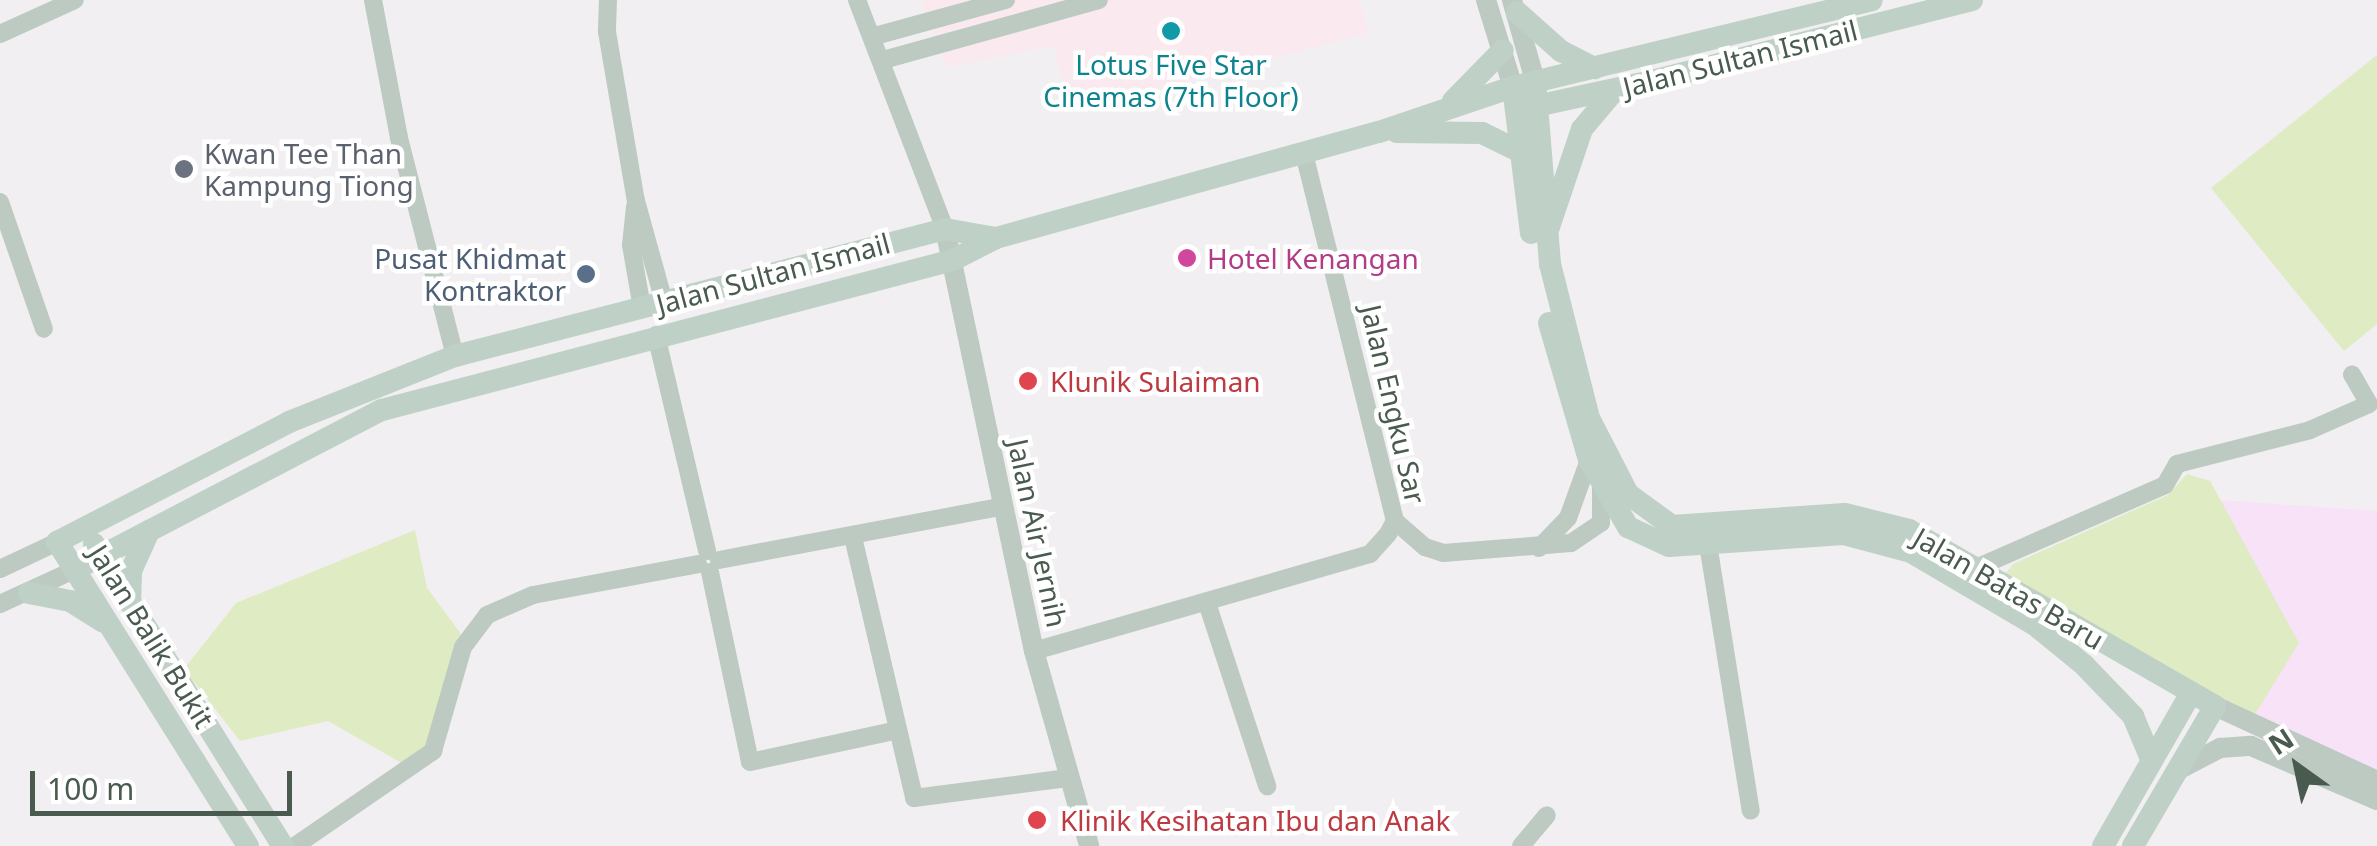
<!DOCTYPE html>
<style>
body{margin:0}
#map{position:relative;width:2377px;height:846px;overflow:hidden;background:#f1eff1;font-family:"Noto Sans",sans-serif}
div>[style]{position:absolute}
[style*='--x']{left:calc(var(--x)*1px);top:calc(var(--y)*1px);width:calc(var(--w)*1px);rotate:calc(var(--a)*1deg)}
.commercial>*{inset:0;background:#faeaf0}
.medical>*{inset:0;background:#f8e2f8}
.green>*{inset:0;background:#dfebc2}
.minor>*{height:18px;margin:-9px;padding:0 9px;transform-origin:9px;border-radius:9px;background:#bccac1}
.tertiary>*{height:20px;margin:-10px;padding:0 10px;transform-origin:10px;border-radius:10px;background:#bccac1}
.secondary>*{height:22px;margin:-11px;padding:0 11px;transform-origin:11px;border-radius:11px;background:#bfd1c6}
.dots>*{width:28px;height:28px;translate:-50% -50%;box-sizing:border-box;border:5px solid #fff;border-radius:50%}
span{translate:-50% -50%;white-space:nowrap;text-align:center;line-height:1.15;-webkit-text-stroke:9px #fff;paint-order:stroke}
.street-label{font-size:28px;color:#495a4f}
.culture-label{font-size:28px;color:#0d838f}
.worship-label{font-size:28px;color:#5b616d}
.left{translate:0 -50%;text-align:left}
.service-label{font-size:28px;color:#4e5e75}
.right{translate:-100% -50%;text-align:right}
.hotel-label{font-size:28px;color:#b23c85}
.health-label{font-size:28px;color:#be3a42}
.north{position:absolute;left:2247px;top:716px;width:100px;height:100px;-webkit-text-stroke:8px #fff;paint-order:stroke;rotate:327deg;font-size:28px;font-weight:700;line-height:40px;text-align:center;color:#495a4f}
.north::after{content:'';display:block;margin:auto;width:35px;height:45px;background:#495a4f;clip-path:polygon(50% 0,100% 100%,50% 72%,0 100%)}
.scale{position:absolute;left:30px;top:771px;width:262px;height:45px;box-sizing:border-box;border:5px solid #495a4f;border-top:0;padding-left:12px;font-size:30px;line-height:35px;white-space:nowrap;color:#495a4f;-webkit-text-stroke:8px #fff;paint-order:stroke}
</style>
<div id="map">
<div class="commercial">
<i style="clip-path:polygon(921px 0,1360px 0,1369px 33px,1072px 111px,1053px 46px,947px 67px)"></i>
</div>
<div class="medical">
<i style="clip-path:polygon(2219px 500px,2377px 511px,2377px 772px,2254px 716px)"></i>
</div>
<div class="green">
<i style="clip-path:polygon(2377px 55px,2377px 324px,2344px 351px,2211px 188px)"></i>
<i style="clip-path:polygon(2187px 474px,2210px 481px,2299px 643px,2254px 716px,2003px 577px,2013px 564px,2168px 495px)"></i>
<i style="clip-path:polygon(415px 530px,427px 588px,461px 634px,434px 739px,405px 765px,328px 721px,240px 741px,184px 669px,236px 603px)"></i>
</div>
<div class="minor">
<i style="--x:373;--y:0;--w:140;--a:79.3"></i>
<i style="--x:399;--y:138;--w:225;--a:75.6"></i>
<i style="--x:608;--y:0;--w:32;--a:92"></i>
<i style="--x:607;--y:32;--w:171;--a:80.3"></i>
<i style="--x:636;--y:201;--w:105;--a:74.5"></i>
<i style="--x:857;--y:0;--w:245;--a:69"></i>
<i style="--x:0;--y:34;--w:82;--a:-24.4"></i>
<i style="--x:875;--y:36;--w:136;--a:-15.4"></i>
<i style="--x:883;--y:60;--w:224;--a:-15.5"></i>
<i style="--x:0;--y:202;--w:134;--a:70.9"></i>
<i style="--x:635;--y:207;--w:38;--a:96"></i>
<i style="--x:631;--y:245;--w:64;--a:80.1"></i>
<i style="--x:656;--y:335;--w:222;--a:76.7"></i>
<i style="--x:1395;--y:521;--w:40;--a:41"></i>
<i style="--x:1425;--y:547;--w:19;--a:18"></i>
<i style="--x:1443;--y:553;--w:128;--a:-4.5"></i>
<i style="--x:1571;--y:543;--w:36;--a:-34"></i>
<i style="--x:1601;--y:523;--w:39;--a:-90"></i>
<i style="--x:853;--y:537;--w:268;--a:76.8"></i>
<i style="--x:914;--y:798;--w:155;--a:-7.4"></i>
<i style="--x:1708;--y:544;--w:270;--a:80.9"></i>
<i style="--x:1539;--y:548;--w:42;--a:-46"></i>
<i style="--x:1568;--y:518;--w:62;--a:-70.1"></i>
<i style="--x:719;--y:560;--w:290;--a:-10.7"></i>
<i style="--x:1976;--y:568;--w:206;--a:-23.7"></i>
<i style="--x:2165;--y:485;--w:24;--a:-60"></i>
<i style="--x:2177;--y:464;--w:137;--a:-14.3"></i>
<i style="--x:2310;--y:430;--w:64;--a:-23.8"></i>
<i style="--x:2369;--y:404;--w:34;--a:-120"></i>
<i style="--x:0;--y:569;--w:63;--a:-25.3"></i>
<i style="--x:710;--y:572;--w:194;--a:78.1"></i>
<i style="--x:750;--y:762;--w:151;--a:-12.2"></i>
<i style="--x:1207;--y:603;--w:193;--a:71.8"></i>
<i style="--x:0;--y:604;--w:81;--a:-24.7"></i>
<i style="--x:1034;--y:651;--w:350;--a:-16.1"></i>
<i style="--x:1370;--y:554;--w:27;--a:-48"></i>
<i style="--x:1388;--y:534;--w:15;--a:-62"></i>
<i style="--x:1395;--y:521;--w:379;--a:-103.9"></i>
<i style="--x:295;--y:846;--w:168;--a:-34.5"></i>
<i style="--x:433;--y:751;--w:108;--a:-73.9"></i>
<i style="--x:463;--y:647;--w:40;--a:-53"></i>
<i style="--x:487;--y:615;--w:50;--a:-23.5"></i>
<i style="--x:533;--y:595;--w:168;--a:-10.6"></i>
<i style="--x:1521;--y:846;--w:40;--a:-50"></i>
</div>
<div class="tertiary">
<i style="--x:1486;--y:0;--w:91;--a:72.8"></i>
<i style="--x:1512;--y:0;--w:84;--a:74.1"></i>
<i style="--x:945;--y:229;--w:431;--a:78.1"></i>
<i style="--x:1034;--y:651;--w:203;--a:74.2"></i>
<i style="--x:2215;--y:706;--w:179;--a:24.8"></i>
<i style="--x:2176;--y:771;--w:50;--a:-27.6"></i>
<i style="--x:2220;--y:748;--w:31;--a:-4"></i>
<i style="--x:2251;--y:746;--w:137;--a:23.2"></i>
</div>
<div class="secondary">
<i style="--x:1517;--y:12;--w:59;--a:41.6"></i>
<i style="--x:1561;--y:51;--w:38;--a:27"></i>
<i style="--x:1535;--y:81;--w:184;--a:85.3"></i>
<i style="--x:1550;--y:264;--w:159;--a:75.8"></i>
<i style="--x:1589;--y:418;--w:85;--a:62.8"></i>
<i style="--x:1628;--y:494;--w:54;--a:36"></i>
<i style="--x:1672;--y:526;--w:173;--a:-4"></i>
<i style="--x:1845;--y:514;--w:66;--a:14"></i>
<i style="--x:1909;--y:530;--w:353;--a:29.9"></i>
<i style="--x:2215;--y:706;--w:162;--a:120.4"></i>
<i style="--x:1513;--y:87;--w:147;--a:83"></i>
<i style="--x:1453;--y:101;--w:71;--a:-45.6"></i>
<i style="--x:1525;--y:101;--w:12;--a:24"></i>
<i style="--x:1536;--y:106;--w:123;--a:-12.2"></i>
<i style="--x:1656;--y:80;--w:326;--a:-14.2"></i>
<i style="--x:1397;--y:132;--w:85;--a:0.7"></i>
<i style="--x:1482;--y:133;--w:52;--a:26.1"></i>
<i style="--x:1549;--y:227;--w:103;--a:-71.4"></i>
<i style="--x:1582;--y:129;--w:50;--a:-49.9"></i>
<i style="--x:1549;--y:323;--w:143;--a:73.7"></i>
<i style="--x:1589;--y:460;--w:78;--a:59.8"></i>
<i style="--x:1628;--y:527;--w:45;--a:24.9"></i>
<i style="--x:1669;--y:546;--w:175;--a:-3.9"></i>
<i style="--x:1844;--y:534;--w:69;--a:15"></i>
<i style="--x:1911;--y:552;--w:144;--a:30.5"></i>
<i style="--x:2035;--y:625;--w:63;--a:39.2"></i>
<i style="--x:2084;--y:665;--w:71;--a:46.1"></i>
<i style="--x:2133;--y:716;--w:47;--a:67.3"></i>
<i style="--x:94;--y:544;--w:356;--a:58"></i>
<i style="--x:74;--y:570;--w:347;--a:-27.5"></i>
<i style="--x:382;--y:410;--w:590;--a:-14.72"></i>
<i style="--x:953;--y:260;--w:48;--a:-27.1"></i>
<i style="--x:29;--y:593;--w:42;--a:11"></i>
<i style="--x:70;--y:601;--w:39;--a:32"></i>
<i style="--x:130;--y:603;--w:32;--a:-88"></i>
<i style="--x:131;--y:571;--w:44;--a:-65.8"></i>
<i style="--x:248;--y:846;--w:359;--a:-122.1"></i>
<i style="--x:57;--y:542;--w:261;--a:-27.3"></i>
<i style="--x:289;--y:422;--w:179;--a:-21.7"></i>
<i style="--x:455;--y:356;--w:506;--a:-14.53"></i>
<i style="--x:945;--y:229;--w:52;--a:10"></i>
<i style="--x:996;--y:238;--w:397;--a:-15.5"></i>
<i style="--x:1379;--y:132;--w:141;--a:-18.6"></i>
<i style="--x:1513;--y:87;--w:369;--a:-13.6"></i>
<i style="--x:2103;--y:846;--w:177;--a:-60.1"></i>
</div>
<div class="dots">
<i style="left:1171px;top:31px;background:#0f9aa8"></i>
<i style="left:184px;top:169px;background:#6b7280"></i>
<i style="left:1187px;top:258px;background:#d1479c"></i>
<i style="left:586px;top:274px;background:#5c6f8a"></i>
<i style="left:1028px;top:381px;background:#e0444e"></i>
<i style="left:1037px;top:820px;background:#e0444e"></i>
</div>
<div class="street-label">
<span style="left:1740px;top:58px;rotate:-14deg">Jalan Sultan Ismail</span>
<span style="left:773px;top:273px;rotate:-15deg">Jalan Sultan Ismail</span>
<span style="left:1394px;top:404px;rotate:77deg">Jalan Engku Sar</span>
<span style="left:1038px;top:533px;rotate:78deg">Jalan Air Jernih</span>
<span style="left:2009px;top:588px;rotate:30deg">Jalan Batas Baru</span>
<span style="left:152px;top:636px;rotate:58deg">Jalan Balik Bukit</span>
</div>
<div class="culture-label">
<span style="left:1171px;top:80px">Lotus Five Star<br>Cinemas (7th Floor)</span>
</div>
<div class="worship-label">
<span class="left" style="left:204px;top:169px">Kwan Tee Than<br>Kampung Tiong</span>
</div>
<div class="service-label">
<span class="right" style="left:566px;top:274px">Pusat Khidmat<br>Kontraktor</span>
</div>
<div class="hotel-label">
<span class="left" style="left:1207px;top:258px">Hotel Kenangan</span>
</div>
<div class="health-label">
<span class="left" style="left:1050px;top:381px">Klunik Sulaiman</span>
<span class="left" style="left:1060px;top:820px">Klinik Kesihatan Ibu dan Anak</span>
</div>
<div class="north">N</div>
<div class="scale">100 m</div>
</div>
